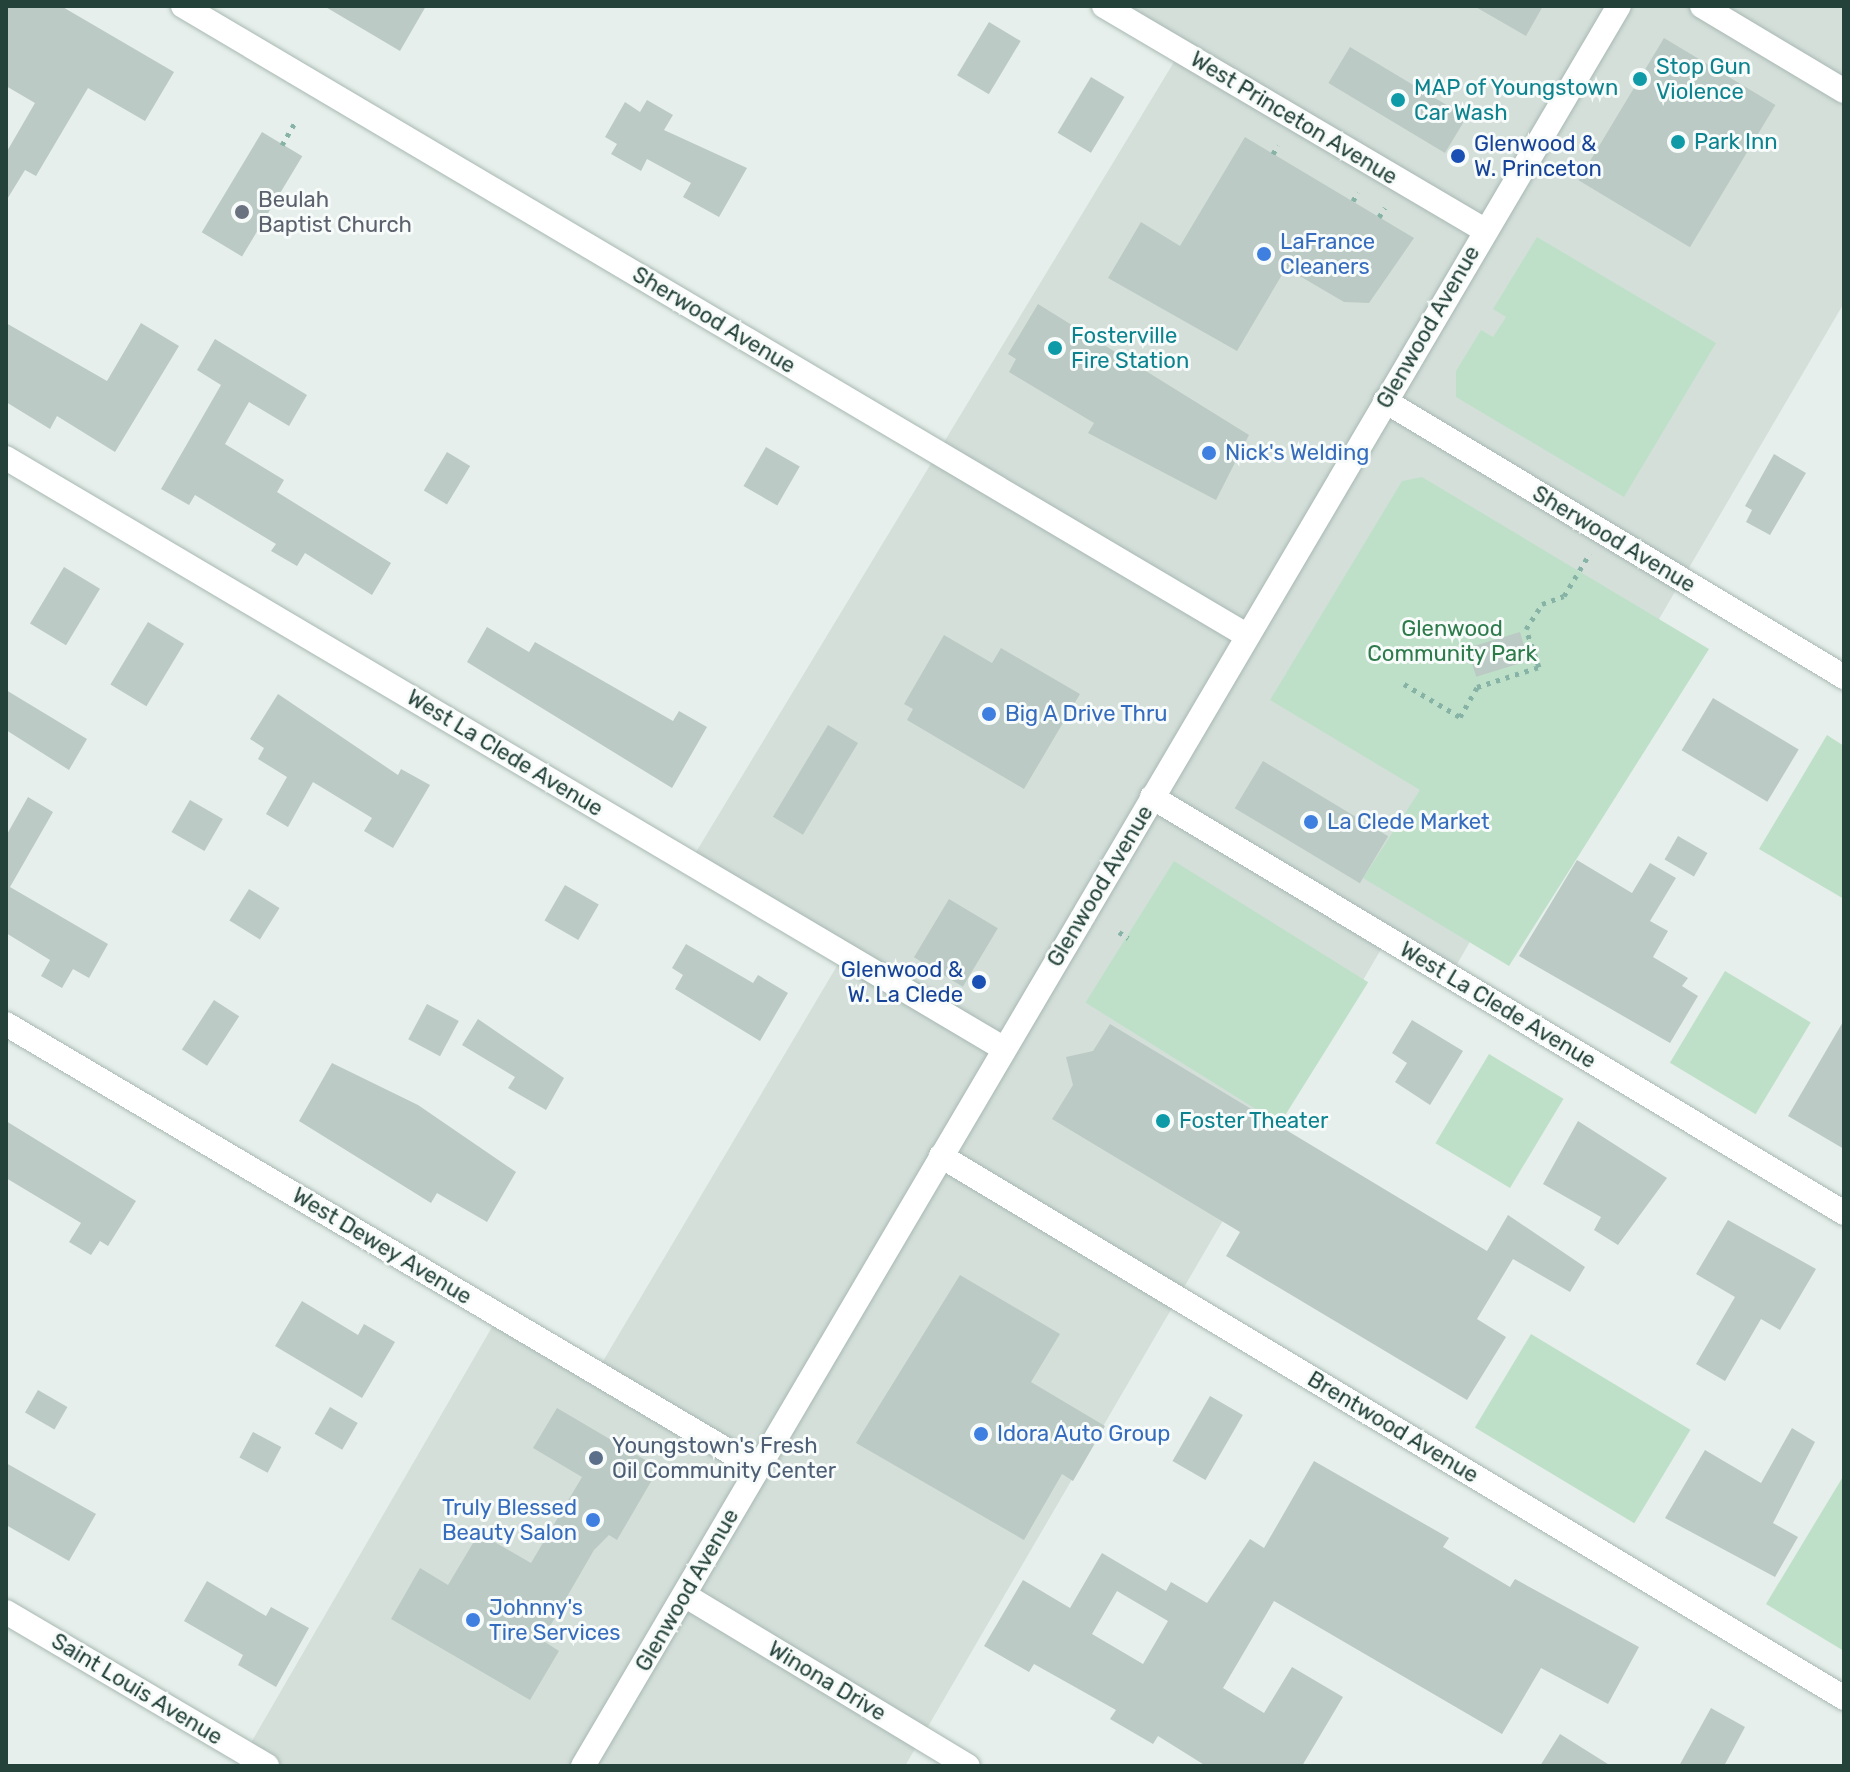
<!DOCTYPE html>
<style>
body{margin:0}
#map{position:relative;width:1850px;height:1772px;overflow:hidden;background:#e6efeb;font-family:Rubik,sans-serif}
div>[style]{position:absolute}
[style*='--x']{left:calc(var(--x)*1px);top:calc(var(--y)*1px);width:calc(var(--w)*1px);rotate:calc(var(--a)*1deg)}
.built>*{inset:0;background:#d4dfda}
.green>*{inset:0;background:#bfe0c8;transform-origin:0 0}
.building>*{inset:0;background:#bbcac4;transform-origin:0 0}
.path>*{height:5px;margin-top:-2.5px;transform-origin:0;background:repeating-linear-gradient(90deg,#86b3a5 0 4px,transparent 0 10px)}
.roads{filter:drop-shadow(0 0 2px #a8b8b2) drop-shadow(0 0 2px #a8b8b2)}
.minor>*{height:24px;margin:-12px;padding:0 12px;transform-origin:12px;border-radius:12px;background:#fff}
.secondary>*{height:24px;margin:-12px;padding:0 12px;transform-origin:12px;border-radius:12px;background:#fff}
.dots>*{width:22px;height:22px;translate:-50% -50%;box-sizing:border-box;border:4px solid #f7fbf9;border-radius:50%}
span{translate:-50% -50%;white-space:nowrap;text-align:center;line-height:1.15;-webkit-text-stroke:6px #f7fbf9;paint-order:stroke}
.culture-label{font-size:22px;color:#0d838f}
.left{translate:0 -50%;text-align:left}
.street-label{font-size:22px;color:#24423a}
.transit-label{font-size:22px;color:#164399}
.right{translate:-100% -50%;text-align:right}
.worship-label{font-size:22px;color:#5b616d}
.shop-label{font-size:22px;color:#366cbe}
.park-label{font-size:22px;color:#2d7a4b}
.service-label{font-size:22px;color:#4e5e75}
.frame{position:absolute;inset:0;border:8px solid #24423a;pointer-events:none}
</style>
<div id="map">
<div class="built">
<i style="clip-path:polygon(1104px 6px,1844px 6px,1844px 303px,1450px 976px,1387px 939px,905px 1766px,267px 1766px,245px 1753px,499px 1315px,596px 1373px,844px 954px,690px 862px,1180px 52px)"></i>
</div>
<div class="green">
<i style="clip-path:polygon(1537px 237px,1716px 343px,1624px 497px,1456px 397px,1456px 371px,1481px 330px,1493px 337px,1506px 317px,1493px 309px)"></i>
<i style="clip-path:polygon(1422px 477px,1709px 649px,1509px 966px,1363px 878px,1420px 790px,1270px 700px,1402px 481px)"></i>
<i style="clip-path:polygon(1827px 735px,1844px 746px,1844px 899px,1759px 849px)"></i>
<i style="left:1174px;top:861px;width:229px;height:167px;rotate:32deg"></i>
<i style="left:1725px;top:971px;width:100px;height:107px;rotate:31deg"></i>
<i style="left:1489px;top:1054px;width:87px;height:104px;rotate:31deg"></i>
<i style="left:1531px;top:1334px;width:186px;height:109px;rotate:31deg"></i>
<i style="clip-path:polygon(1844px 1475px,1844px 1651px,1766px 1604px)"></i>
</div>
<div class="building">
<i style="clip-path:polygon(6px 6px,61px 6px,174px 72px,145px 121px,88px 88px,36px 176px,25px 170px,6px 201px,6px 153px,35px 103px,6px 86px)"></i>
<i style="clip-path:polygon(324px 6px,426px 6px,400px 51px)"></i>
<i style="clip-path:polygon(1474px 6px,1543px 6px,1526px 36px)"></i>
<i style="left:989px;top:22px;width:37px;height:62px;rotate:31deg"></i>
<i style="left:1664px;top:38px;width:130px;height:166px;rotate:31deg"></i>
<i style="left:1350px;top:47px;width:136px;height:42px;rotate:31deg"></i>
<i style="left:1091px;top:77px;width:39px;height:65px;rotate:31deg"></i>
<i style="clip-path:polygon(647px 100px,673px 115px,664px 130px,747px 168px,719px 217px,683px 197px,691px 183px,647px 159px,641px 171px,611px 154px,617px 144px,605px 137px,625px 102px,640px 112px)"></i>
<i style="left:262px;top:132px;width:47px;height:117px;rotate:31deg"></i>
<i style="clip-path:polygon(1245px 137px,1414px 238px,1369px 303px,1344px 302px,1286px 268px,1237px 351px,1108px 278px,1141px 222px,1180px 246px)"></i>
<i style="clip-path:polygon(1038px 304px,1249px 435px,1216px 500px,1088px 433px,1094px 423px,1009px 372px,1016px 359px,1008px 354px)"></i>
<i style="clip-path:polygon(6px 323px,107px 381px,141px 323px,179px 346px,115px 452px,57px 416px,50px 429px,6px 402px)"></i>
<i style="clip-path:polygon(215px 339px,307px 395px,289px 426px,249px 402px,225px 444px,284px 480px,277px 492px,391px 563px,372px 595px,305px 553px,297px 566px,271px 551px,276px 544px,195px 495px,189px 505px,161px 489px,221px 385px,197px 370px)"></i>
<i style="left:766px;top:447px;width:39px;height:45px;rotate:30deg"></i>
<i style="left:447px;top:452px;width:27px;height:45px;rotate:31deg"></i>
<i style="clip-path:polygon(1774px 454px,1806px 473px,1770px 535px,1746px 522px,1752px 510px,1745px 506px)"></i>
<i style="left:64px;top:567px;width:42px;height:66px;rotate:31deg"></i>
<i style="left:148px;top:622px;width:42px;height:73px;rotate:31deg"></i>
<i style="clip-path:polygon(487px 627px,529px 652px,535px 642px,673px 721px,679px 711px,707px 727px,672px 788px,467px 662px)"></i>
<i style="left:1520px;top:632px;width:30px;height:55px;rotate:73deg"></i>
<i style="clip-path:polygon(944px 635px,992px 663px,1001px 648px,1080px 694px,1024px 789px,907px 720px,913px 709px,904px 704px)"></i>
<i style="clip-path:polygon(6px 690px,87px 739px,69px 770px,6px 730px)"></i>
<i style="clip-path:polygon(278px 694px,398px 775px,401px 769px,430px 785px,393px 848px,364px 831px,372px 818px,313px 782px,288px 827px,266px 814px,287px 777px,258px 759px,264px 748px,250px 739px)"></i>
<i style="left:1713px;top:698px;width:100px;height:61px;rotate:31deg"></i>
<i style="left:828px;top:725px;width:35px;height:107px;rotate:31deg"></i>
<i style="left:1263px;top:761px;width:146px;height:55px;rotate:31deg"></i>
<i style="clip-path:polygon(28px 797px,53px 812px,10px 887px,108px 944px,89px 978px,73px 969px,62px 988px,41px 976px,50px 960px,6px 933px,6px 836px)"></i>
<i style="left:190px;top:800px;width:38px;height:37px;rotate:30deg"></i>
<i style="left:1678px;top:836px;width:34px;height:27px;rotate:30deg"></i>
<i style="clip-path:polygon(1577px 860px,1632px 893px,1650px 863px,1676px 878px,1650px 921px,1668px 931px,1653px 957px,1688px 978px,1682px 986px,1698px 996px,1670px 1043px,1519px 956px)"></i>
<i style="left:565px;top:885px;width:39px;height:41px;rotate:30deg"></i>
<i style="left:249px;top:889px;width:36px;height:37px;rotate:32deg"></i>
<i style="left:949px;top:899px;width:57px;height:68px;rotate:31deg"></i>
<i style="clip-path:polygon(686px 944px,753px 983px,758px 975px,788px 993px,760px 1041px,675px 989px,683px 975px,672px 968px)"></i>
<i style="left:214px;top:1000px;width:30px;height:59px;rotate:33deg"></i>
<i style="left:427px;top:1004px;width:36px;height:40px;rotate:28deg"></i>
<i style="clip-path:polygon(478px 1019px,564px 1078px,546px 1110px,508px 1088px,515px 1077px,462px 1045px)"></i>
<i style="clip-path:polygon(1412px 1020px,1463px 1051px,1430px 1105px,1395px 1082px,1407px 1063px,1392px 1053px)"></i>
<i style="clip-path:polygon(1844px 1020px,1844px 1149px,1788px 1116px)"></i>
<i style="clip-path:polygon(1110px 1024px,1487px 1251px,1508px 1215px,1585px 1267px,1570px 1292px,1513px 1259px,1477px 1319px,1506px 1337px,1467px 1400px,1226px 1256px,1240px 1232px,1052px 1119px,1073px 1085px,1066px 1057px,1093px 1051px)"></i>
<i style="clip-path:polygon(332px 1063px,418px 1105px,516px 1172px,487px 1222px,437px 1193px,431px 1203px,299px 1121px)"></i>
<i style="clip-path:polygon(6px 1121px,136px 1201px,108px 1246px,100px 1241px,91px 1255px,69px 1242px,81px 1223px,6px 1178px)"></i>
<i style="clip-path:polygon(1578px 1121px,1667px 1178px,1618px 1245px,1594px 1230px,1601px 1217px,1543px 1184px)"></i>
<i style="clip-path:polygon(1728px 1220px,1816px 1269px,1780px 1330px,1761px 1319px,1725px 1381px,1696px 1364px,1735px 1297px,1696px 1274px)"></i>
<i style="clip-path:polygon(960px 1275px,1060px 1334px,1031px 1382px,1105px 1426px,1073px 1481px,1062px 1474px,1024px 1540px,856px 1443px)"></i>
<i style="clip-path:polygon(302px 1301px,358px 1335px,364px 1324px,395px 1342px,362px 1398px,275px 1346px)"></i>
<i style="left:38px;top:1390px;width:34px;height:26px;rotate:30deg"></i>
<i style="left:1210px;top:1396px;width:38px;height:75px;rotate:30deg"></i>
<i style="left:330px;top:1407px;width:32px;height:31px;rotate:30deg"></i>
<i style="clip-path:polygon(557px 1408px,659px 1468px,617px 1540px,609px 1535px,594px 1550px,542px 1640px,559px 1651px,530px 1700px,391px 1619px,420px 1568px,448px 1585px,479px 1533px,531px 1563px,582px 1477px,533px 1448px)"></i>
<i style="clip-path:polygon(1792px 1428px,1815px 1442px,1773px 1523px,1798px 1537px,1775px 1577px,1665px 1518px,1705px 1450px,1761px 1483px)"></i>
<i style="left:253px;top:1432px;width:32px;height:29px;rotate:28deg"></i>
<i style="clip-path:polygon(evenodd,1314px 1461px,1449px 1538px,1443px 1547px,1510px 1587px,1515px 1579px,1639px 1647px,1608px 1704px,1541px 1668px,1502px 1734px,1274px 1601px,1223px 1688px,1264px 1713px,1292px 1667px,1343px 1697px,1302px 1766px,1206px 1766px,1158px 1736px,1153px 1744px,1110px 1719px,1116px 1710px,1034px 1664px,1029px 1672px,984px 1646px,1023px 1580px,1070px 1608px,1102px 1553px,1166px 1591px,1171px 1582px,1207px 1603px,1250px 1539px,1264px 1548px,1314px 1461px,1117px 1591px,1168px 1621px,1143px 1664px,1092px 1634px,1117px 1591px)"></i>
<i style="clip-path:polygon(6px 1463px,96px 1514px,69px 1561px,6px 1525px)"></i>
<i style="clip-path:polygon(207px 1581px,266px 1616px,271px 1607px,309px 1628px,276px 1687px,238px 1665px,243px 1655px,184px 1621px)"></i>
<i style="clip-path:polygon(1711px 1708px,1745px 1727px,1724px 1766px,1679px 1766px)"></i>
<i style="clip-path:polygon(1560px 1734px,1611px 1766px,1540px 1766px)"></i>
</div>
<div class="path">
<i style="--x:282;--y:145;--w:28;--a:-60"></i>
<i style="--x:1273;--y:154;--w:10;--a:-61"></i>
<i style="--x:1353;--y:201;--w:10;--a:-61"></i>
<i style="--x:1379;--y:217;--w:11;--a:-56"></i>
<i style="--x:1404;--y:684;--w:65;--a:30.5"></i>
<i style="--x:1460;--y:717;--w:34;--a:-60"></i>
<i style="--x:1477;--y:687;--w:65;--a:-17.9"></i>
<i style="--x:1539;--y:667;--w:40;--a:-108.9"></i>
<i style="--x:1526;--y:629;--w:30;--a:-57"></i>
<i style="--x:1542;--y:604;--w:23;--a:-20"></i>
<i style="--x:1564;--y:596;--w:50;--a:-58.8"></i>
<i style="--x:1119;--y:932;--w:11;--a:34"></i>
</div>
<div class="roads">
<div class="minor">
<i style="--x:183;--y:6;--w:1235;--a:30.61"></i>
<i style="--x:1104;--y:6;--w:441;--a:30.5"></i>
<i style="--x:1702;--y:6;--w:165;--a:30.9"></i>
<i style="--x:1385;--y:401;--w:536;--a:31.02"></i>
<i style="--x:6;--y:458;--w:1158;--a:30.62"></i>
<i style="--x:1152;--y:797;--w:807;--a:31.01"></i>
<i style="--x:6;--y:1024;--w:872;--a:30.59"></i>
<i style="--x:941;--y:1156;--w:1053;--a:30.97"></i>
<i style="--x:686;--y:1596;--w:329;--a:31.1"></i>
<i style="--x:6;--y:1612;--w:303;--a:30.5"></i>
</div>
<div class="secondary">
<i style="--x:583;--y:1766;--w:2042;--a:-59.52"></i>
</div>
</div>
<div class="dots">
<i style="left:1640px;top:79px;background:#0f9aa8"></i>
<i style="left:1398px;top:100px;background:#0f9aa8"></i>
<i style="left:1678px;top:142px;background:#0f9aa8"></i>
<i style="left:1458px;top:156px;background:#1a4fb4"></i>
<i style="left:242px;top:212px;background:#6b7280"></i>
<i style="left:1264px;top:254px;background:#3f7fe0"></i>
<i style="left:1055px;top:348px;background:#0f9aa8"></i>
<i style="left:1209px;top:453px;background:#3f7fe0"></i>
<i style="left:989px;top:714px;background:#3f7fe0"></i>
<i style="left:1311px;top:822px;background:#3f7fe0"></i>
<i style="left:979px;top:982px;background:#1a4fb4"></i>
<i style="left:1163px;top:1121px;background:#0f9aa8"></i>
<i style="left:981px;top:1434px;background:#3f7fe0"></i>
<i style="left:596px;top:1458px;background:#5c6f8a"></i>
<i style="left:593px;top:1520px;background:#3f7fe0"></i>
<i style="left:473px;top:1620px;background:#3f7fe0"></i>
</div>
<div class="culture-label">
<span class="left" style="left:1656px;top:79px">Stop Gun<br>Violence</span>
<span class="left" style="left:1414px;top:100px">MAP of Youngstown<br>Car Wash</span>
<span class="left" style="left:1694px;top:142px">Park Inn</span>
<span class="left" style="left:1071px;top:348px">Fosterville<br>Fire Station</span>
<span class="left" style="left:1179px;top:1121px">Foster Theater</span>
</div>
<div class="street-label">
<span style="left:1294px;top:118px;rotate:31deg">West Princeton Avenue</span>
<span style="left:714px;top:320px;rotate:31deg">Sherwood Avenue</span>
<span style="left:1428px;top:327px;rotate:-60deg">Glenwood Avenue</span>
<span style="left:1614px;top:539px;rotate:31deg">Sherwood Avenue</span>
<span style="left:505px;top:753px;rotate:31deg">West La Clede Avenue</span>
<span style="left:1100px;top:886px;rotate:-59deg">Glenwood Avenue</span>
<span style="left:1498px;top:1005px;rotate:31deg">West La Clede Avenue</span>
<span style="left:382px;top:1246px;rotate:31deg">West Dewey Avenue</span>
<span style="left:1393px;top:1427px;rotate:31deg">Brentwood Avenue</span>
<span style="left:687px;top:1590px;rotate:-60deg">Glenwood Avenue</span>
<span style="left:827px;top:1681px;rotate:31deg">Winona Drive</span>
<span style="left:137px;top:1689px;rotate:31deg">Saint Louis Avenue</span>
</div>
<div class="transit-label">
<span class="left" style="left:1474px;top:156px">Glenwood &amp;<br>W. Princeton</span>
<span class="right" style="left:963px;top:982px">Glenwood &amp;<br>W. La Clede</span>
</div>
<div class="worship-label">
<span class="left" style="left:258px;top:212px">Beulah<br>Baptist Church</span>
</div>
<div class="shop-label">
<span class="left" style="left:1280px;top:254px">LaFrance<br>Cleaners</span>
<span class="left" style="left:1225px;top:453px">Nick's Welding</span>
<span class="left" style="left:1005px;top:714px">Big A Drive Thru</span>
<span class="left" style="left:1327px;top:822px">La Clede Market</span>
<span class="left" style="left:997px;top:1434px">Idora Auto Group</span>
<span class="right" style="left:577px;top:1520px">Truly Blessed<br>Beauty Salon</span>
<span class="left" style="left:489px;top:1620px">Johnny's<br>Tire Services</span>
</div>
<div class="park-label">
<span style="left:1452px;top:641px">Glenwood<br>Community Park</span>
</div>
<div class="service-label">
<span class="left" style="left:612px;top:1458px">Youngstown's Fresh<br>Oil Community Center</span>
</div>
<div class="frame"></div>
</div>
